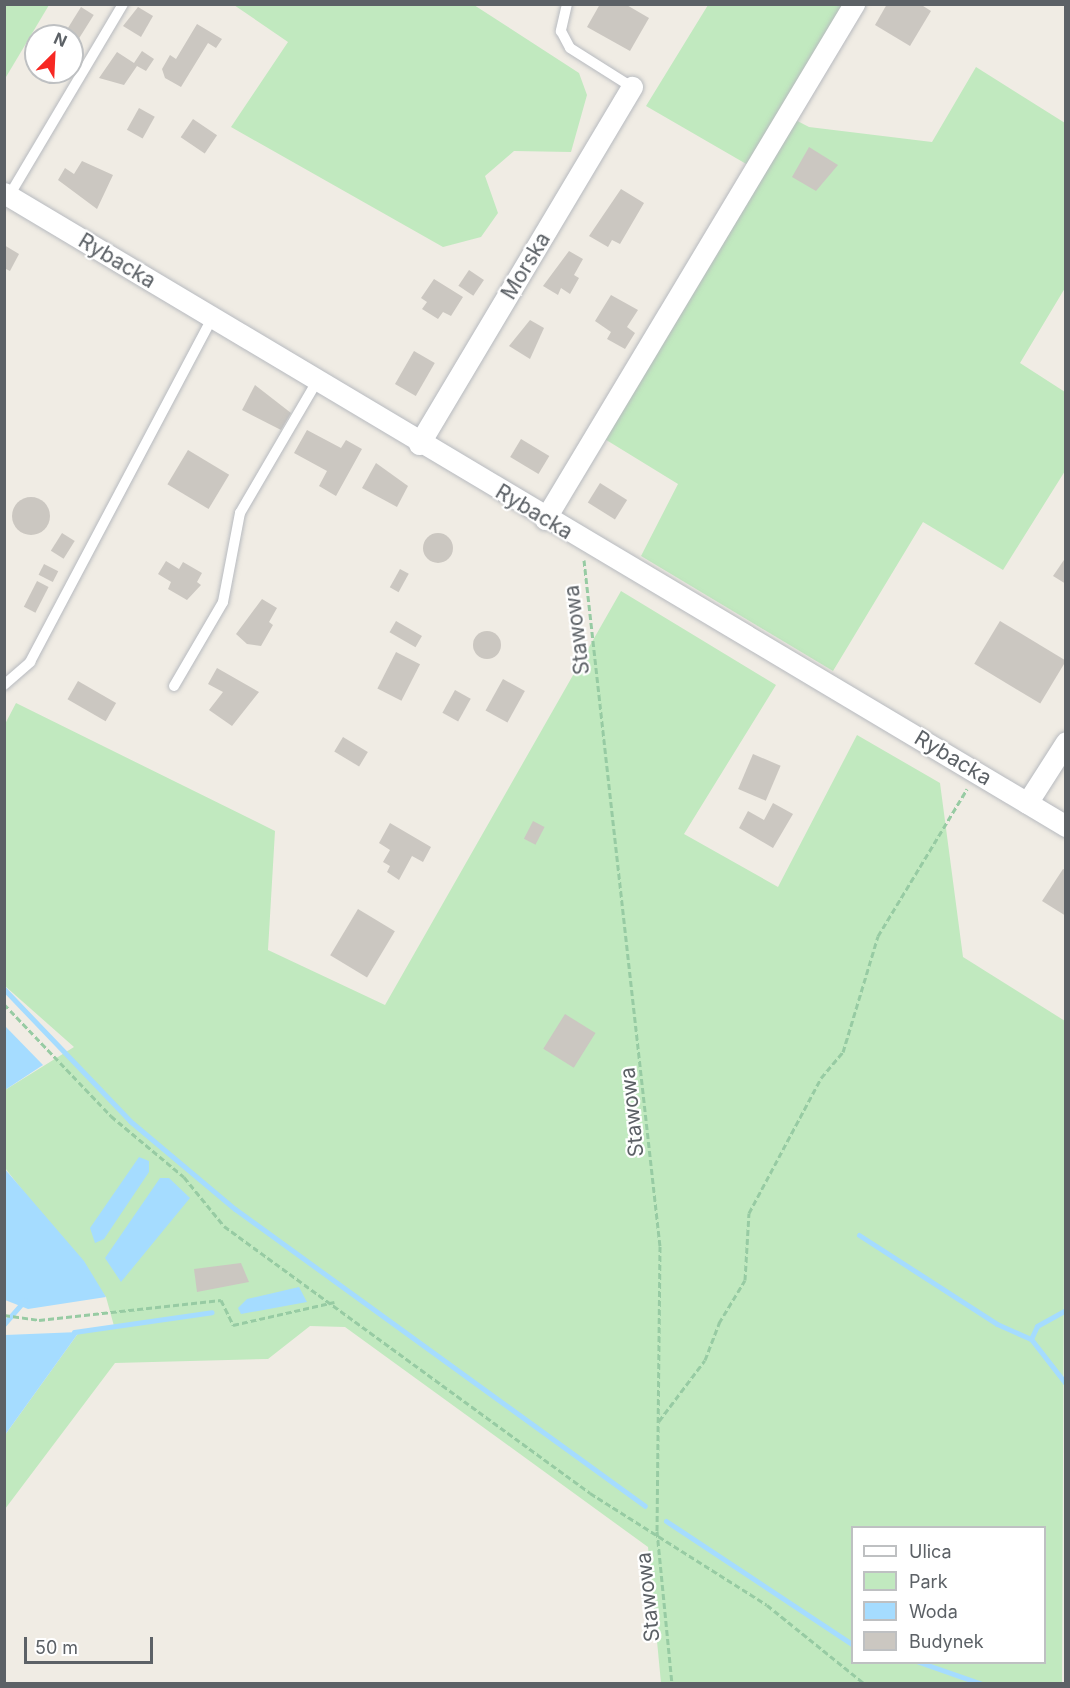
<!DOCTYPE html>
<style>
body{margin:0}
#map{position:relative;width:1070px;height:1688px;overflow:hidden;background:#f0ece4;font-family:Inter,sans-serif}
div>[style]{position:absolute}
[style*='--x']{left:calc(var(--x)*1px);top:calc(var(--y)*1px);width:calc(var(--w)*1px);rotate:calc(var(--a)*1deg)}
.green>*{inset:0;background:#c1e9bf}
.water>*{inset:0;background:#a5dcff}
.stream>*{height:5px;margin:-2.5px;padding:0 2.5px;transform-origin:2.5px;border-radius:2.5px;background:#a5dcff}
.building>*{inset:0;background:#cbc7c1;transform-origin:0 0}
.round{border-radius:50%}
.path>*{height:3px;margin-top:-1.5px;transform-origin:0;background:repeating-linear-gradient(90deg,#97cba3 0 6px,transparent 0 9px)}
.roads{filter:drop-shadow(0 0 2px #b7babf) drop-shadow(0 0 2px #b7babf)}
.service>*{height:10px;margin:-5px;padding:0 5px;transform-origin:5px;border-radius:5px;background:#fff}
.minor>*{height:21px;margin:-10.5px;padding:0 10.5px;transform-origin:10.5px;border-radius:10.5px;background:#fff}
span{translate:-50% -50%;white-space:nowrap;text-align:center;line-height:1.15;-webkit-text-stroke:4.5px #fff;paint-order:stroke}
.street-label{font-size:21px;color:#5c6166}
.frame{position:absolute;inset:0;border:6px solid #5c6166;pointer-events:none}
.legend{position:absolute;left:851px;top:1526px;width:195px;height:138px;box-sizing:border-box;background:#fff;border:2px solid #bec0c2;margin:0;padding:8px 10px;list-style:none;font-size:18px;color:#5c6166}
.legend li{display:flex;align-items:center;gap:12px;height:30px}
.legend b{width:30px;border:2px solid #bec0c2}
.north{position:absolute;left:24px;top:24px;width:60px;height:60px;box-sizing:border-box;background:#fff;border:2px solid #bec0c2;border-radius:50%;rotate:24deg;font-size:16px;font-weight:700;line-height:24px;text-align:center;color:#5c6166}
.north::after{content:'';display:block;margin:auto;width:21px;height:27px;background:#f72823;clip-path:polygon(50% 0,100% 100%,50% 72%,0 100%)}
.scale{position:absolute;left:24px;top:1637px;width:129px;height:27px;box-sizing:border-box;border:3px solid #5c6166;border-top:0;padding-left:8px;font-size:18px;line-height:21px;white-space:nowrap;color:#5c6166;-webkit-text-stroke:4px #fff;paint-order:stroke}
</style>
<div id="map">
<div class="green">
<i style="clip-path:polygon(5px 4px,49px 5px,6px 77px,4px 76px)"></i>
<i style="clip-path:polygon(234px 5px,474px 5px,579px 73px,587px 95px,571px 152px,514px 151px,485px 176px,498px 213px,481px 237px,443px 247px,231px 127px,288px 42px)"></i>
<i style="clip-path:polygon(708px 5px,846px 5px,782px 113px,809px 127px,932px 142px,976px 67px,1065px 123px,1065px 288px,1020px 363px,1065px 392px,1065px 471px,1003px 570px,923px 522px,833px 671px,641px 556px,678px 484px,590px 430px,748px 165px,646px 106px)"></i>
<i style="clip-path:polygon(evenodd,621px 591px,776px 685px,684px 834px,778px 887px,857px 735px,940px 783px,963px 957px,1065px 1021px,1062px 1683px,661px 1683px,648px 1547px,345px 1327px,310px 1326px,268px 1359px,115px 1363px,5px 1509px,5px 1435px,79px 1332px,114px 1326px,106px 1297px,5px 1168px,5px 1090px,74px 1047px,5px 986px,4px 726px,16px 703px,275px 831px,268px 950px,385px 1005px,621px 591px,852px 1528px,1044px 1528px,1044px 1662px,852px 1662px,852px 1528px)"></i>
</div>
<div class="water">
<i style="clip-path:polygon(5px 1026px,43px 1065px,5px 1090px,4px 1090px)"></i>
<i style="clip-path:polygon(139px 1157px,149px 1161px,149px 1172px,104px 1239px,95px 1243px,90px 1228px)"></i>
<i style="clip-path:polygon(4px 1168px,84px 1261px,106px 1297px,28px 1309px,5px 1300px)"></i>
<i style="clip-path:polygon(160px 1178px,169px 1178px,190px 1198px,121px 1282px,105px 1258px)"></i>
<i style="clip-path:polygon(299px 1287px,307px 1302px,241px 1314px,238px 1308px,247px 1299px)"></i>
<i style="clip-path:polygon(79px 1332px,5px 1435px,5px 1335px)"></i>
</div>
<div class="stream">
<i style="--x:4;--y:989;--w:182;--a:46.3"></i>
<i style="--x:130;--y:1121;--w:137;--a:40"></i>
<i style="--x:235;--y:1209;--w:506;--a:35.92"></i>
<i style="--x:859;--y:1235;--w:164;--a:32.8"></i>
<i style="--x:997;--y:1324;--w:37;--a:24"></i>
<i style="--x:1031;--y:1339;--w:57;--a:52.1"></i>
<i style="--x:4;--y:1324;--w:32;--a:-49"></i>
<i style="--x:74;--y:1332;--w:139;--a:-8.2"></i>
<i style="--x:1031;--y:1339;--w:14;--a:-65"></i>
<i style="--x:1037;--y:1326;--w:33;--a:-29"></i>
<i style="--x:666;--y:1521;--w:223;--a:33.5"></i>
<i style="--x:919;--y:1662;--w:67;--a:19.2"></i>
</div>
<div class="building">
<i style="clip-path:polygon(600px 4px,625px 4px,649px 18px,630px 51px,587px 27px)"></i>
<i style="clip-path:polygon(887px 4px,920px 4px,931px 11px,910px 46px,875px 25px)"></i>
<i style="left:81px;top:7px;width:15px;height:32px;rotate:32deg"></i>
<i style="clip-path:polygon(138px 7px,153px 16px,141px 37px,123px 26px)"></i>
<i style="clip-path:polygon(197px 24px,222px 39px,216px 48px,208px 43px,181px 87px,165px 78px,162px 69px,170px 55px,176px 59px)"></i>
<i style="clip-path:polygon(142px 51px,154px 59px,146px 71px,137px 66px,124px 85px,99px 78px,117px 52px,134px 63px)"></i>
<i style="left:139px;top:108px;width:18px;height:25px;rotate:29deg"></i>
<i style="left:193px;top:119px;width:29px;height:22px;rotate:34deg"></i>
<i style="clip-path:polygon(809px 147px,838px 165px,816px 191px,792px 177px)"></i>
<i style="clip-path:polygon(82px 161px,113px 175px,97px 209px,58px 180px,65px 168px,74px 174px)"></i>
<i style="clip-path:polygon(621px 189px,644px 203px,620px 244px,612px 240px,608px 247px,589px 236px)"></i>
<i style="clip-path:polygon(4px 245px,19px 254px,10px 271px,4px 268px)"></i>
<i style="clip-path:polygon(569px 251px,583px 259px,574px 275px,579px 278px,570px 294px,561px 288px,558px 295px,543px 286px)"></i>
<i style="left:469px;top:270px;width:18px;height:19px;rotate:34deg"></i>
<i style="clip-path:polygon(434px 279px,463px 297px,451px 316px,443px 312px,438px 319px,422px 309px,427px 302px,421px 298px)"></i>
<i style="clip-path:polygon(611px 295px,638px 310px,627px 327px,635px 333px,625px 349px,607px 339px,611px 332px,595px 321px)"></i>
<i style="clip-path:polygon(530px 320px,544px 328px,530px 359px,509px 346px)"></i>
<i style="left:414px;top:351px;width:24px;height:38px;rotate:30deg"></i>
<i style="clip-path:polygon(255px 385px,291px 413px,281px 430px,242px 410px)"></i>
<i style="clip-path:polygon(307px 430px,341px 448px,346px 440px,362px 449px,336px 496px,319px 486px,327px 471px,294px 453px)"></i>
<i style="left:521px;top:439px;width:33px;height:21px;rotate:31deg"></i>
<i style="left:188px;top:450px;width:48px;height:40px;rotate:31deg"></i>
<i style="clip-path:polygon(376px 463px,408px 486px,397px 507px,362px 488px)"></i>
<i style="left:600px;top:483px;width:32px;height:23px;rotate:32deg"></i>
<i class="round" style="left:12px;top:497px;width:38px;height:38px"></i>
<i style="left:62px;top:533px;width:15px;height:21px;rotate:32deg"></i>
<i class="round" style="left:423px;top:533px;width:30px;height:30px"></i>
<i style="clip-path:polygon(1066px 557px,1066px 584px,1053px 576px)"></i>
<i style="clip-path:polygon(166px 561px,179px 569px,183px 562px,202px 573px,197px 582px,201px 585px,187px 600px,168px 589px,171px 582px,158px 574px)"></i>
<i style="left:44px;top:564px;width:16px;height:12px;rotate:27deg"></i>
<i style="left:400px;top:569px;width:10px;height:21px;rotate:29deg"></i>
<i style="left:37px;top:581px;width:13px;height:29px;rotate:27deg"></i>
<i style="clip-path:polygon(262px 599px,277px 608px,269px 622px,273px 625px,261px 646px,247px 644px,236px 634px)"></i>
<i style="left:396px;top:621px;width:30px;height:13px;rotate:30deg"></i>
<i style="left:1000px;top:621px;width:77px;height:50px;rotate:31deg"></i>
<i class="round" style="left:473px;top:631px;width:28px;height:28px"></i>
<i style="left:396px;top:652px;width:27px;height:41px;rotate:27deg"></i>
<i style="clip-path:polygon(217px 668px,259px 692px,232px 726px,209px 710px,223px 692px,208px 684px)"></i>
<i style="left:503px;top:679px;width:25px;height:36px;rotate:29deg"></i>
<i style="left:78px;top:681px;width:44px;height:21px;rotate:30deg"></i>
<i style="left:455px;top:690px;width:18px;height:26px;rotate:29deg"></i>
<i style="left:343px;top:737px;width:29px;height:17px;rotate:31deg"></i>
<i style="left:753px;top:754px;width:30px;height:38px;rotate:23deg"></i>
<i style="clip-path:polygon(773px 803px,793px 814px,773px 848px,739px 828px,748px 811px,764px 820px)"></i>
<i style="left:533px;top:821px;width:13px;height:20px;rotate:27deg"></i>
<i style="clip-path:polygon(390px 823px,431px 847px,423px 862px,412px 856px,399px 880px,387px 872px,390px 866px,383px 862px,390px 850px,379px 843px)"></i>
<i style="clip-path:polygon(1063px 869px,1066px 870px,1066px 916px,1042px 901px)"></i>
<i style="left:358px;top:909px;width:43px;height:54px;rotate:31deg"></i>
<i style="left:565px;top:1014px;width:36px;height:41px;rotate:32deg"></i>
<i style="clip-path:polygon(241px 1263px,249px 1282px,197px 1292px,194px 1269px)"></i>
</div>
<div class="path">
<i style="--x:584;--y:560;--w:690;--a:83.68"></i>
<i style="--x:660;--y:1246;--w:285;--a:90.6"></i>
<i style="--x:657;--y:1531;--w:154;--a:84.4"></i>
<i style="--x:4;--y:1004;--w:155;--a:46.3"></i>
<i style="--x:111;--y:1116;--w:95;--a:39.9"></i>
<i style="--x:184;--y:1177;--w:63;--a:50.8"></i>
<i style="--x:224;--y:1226;--w:453;--a:36.1"></i>
<i style="--x:590;--y:1493;--w:209;--a:32.3"></i>
<i style="--x:767;--y:1605;--w:126;--a:38.9"></i>
<i style="--x:4;--y:1315;--w:35;--a:8"></i>
<i style="--x:39;--y:1320;--w:183;--a:-6.3"></i>
<i style="--x:221;--y:1300;--w:28;--a:64"></i>
<i style="--x:233;--y:1325;--w:104;--a:-12.8"></i>
<i style="--x:659;--y:1421;--w:76;--a:-53"></i>
<i style="--x:705;--y:1360;--w:40;--a:-69"></i>
<i style="--x:719;--y:1323;--w:50;--a:-58.8"></i>
<i style="--x:745;--y:1280;--w:67;--a:-86.6"></i>
<i style="--x:749;--y:1213;--w:153;--a:-61.9"></i>
<i style="--x:821;--y:1078;--w:34;--a:-50"></i>
<i style="--x:843;--y:1052;--w:121;--a:-73.2"></i>
<i style="--x:878;--y:936;--w:172;--a:-58.8"></i>
</div>
<div class="roads">
<div class="service">
<i style="--x:567;--y:4;--w:28;--a:103"></i>
<i style="--x:561;--y:31;--w:19;--a:62"></i>
<i style="--x:570;--y:48;--w:73;--a:32.2"></i>
<i style="--x:9;--y:196;--w:223;--a:-59.3"></i>
<i style="--x:4;--y:685;--w:35;--a:-41"></i>
<i style="--x:30;--y:662;--w:389;--a:-62.1"></i>
<i style="--x:174;--y:686;--w:97;--a:-59.7"></i>
<i style="--x:223;--y:602;--w:91;--a:-79.2"></i>
<i style="--x:240;--y:513;--w:153;--a:-59.7"></i>
</div>
<div class="minor">
<i style="--x:4;--y:193;--w:1236;--a:30.8"></i>
<i style="--x:419;--y:444;--w:416;--a:-59.2"></i>
<i style="--x:545;--y:519;--w:601;--a:-59.04"></i>
<i style="--x:1027;--y:803;--w:72;--a:-57.4"></i>
</div>
</div>
<div class="street-label">
<span style="left:117px;top:261px;rotate:31deg">Rybacka</span>
<span style="left:526px;top:266px;rotate:-59deg">Morska</span>
<span style="left:534px;top:512px;rotate:31deg">Rybacka</span>
<span style="left:577px;top:630px;rotate:-97deg">Stawowa</span>
<span style="left:953px;top:758px;rotate:31deg">Rybacka</span>
<span style="left:632px;top:1112px;rotate:-96deg">Stawowa</span>
<span style="left:648px;top:1597px;rotate:-96deg">Stawowa</span>
</div>
<div class="frame"></div>
<ul class="legend">
<li><b style="height:8px;background:#fff"></b>Ulica</li>
<li><b style="height:16px;background:#c1e9bf"></b>Park</li>
<li><b style="height:16px;background:#a5dcff"></b>Woda</li>
<li><b style="height:16px;background:#cbc7c1"></b>Budynek</li>
</ul>
<div class="north">N</div>
<div class="scale">50 m</div>
</div>
